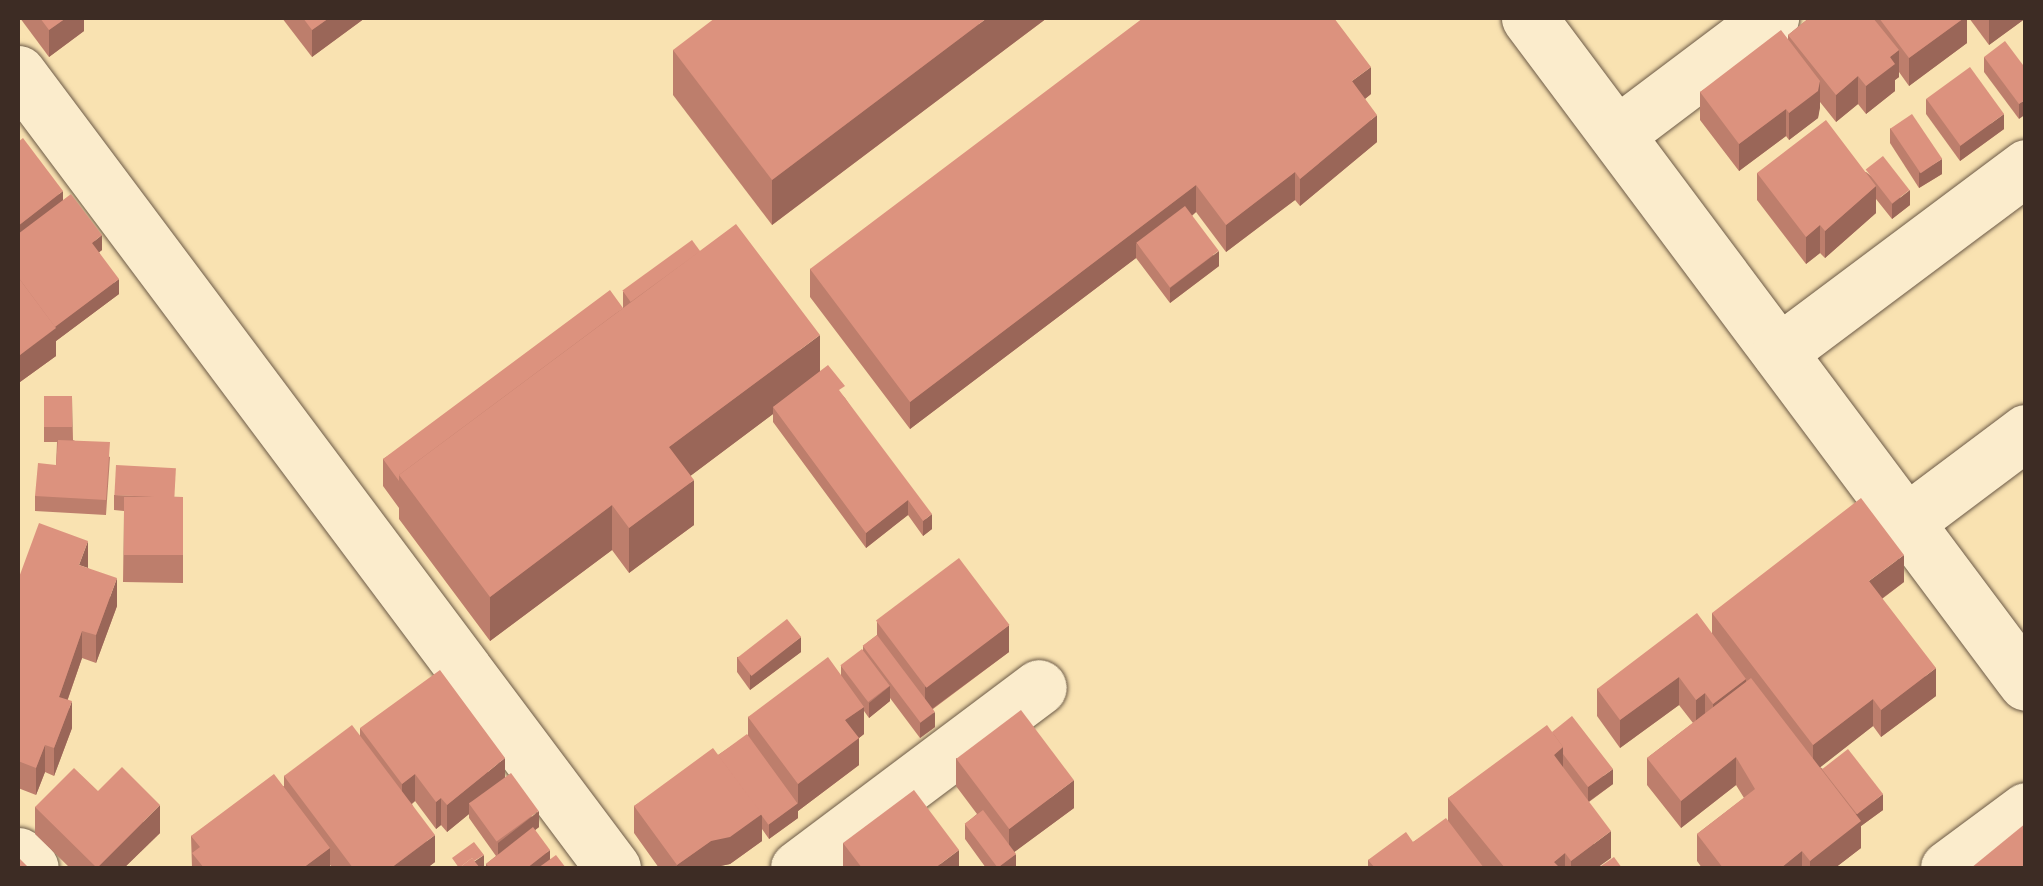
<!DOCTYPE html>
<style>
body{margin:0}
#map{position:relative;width:2043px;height:886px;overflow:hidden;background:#f9e2b1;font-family:"Old Standard TT",serif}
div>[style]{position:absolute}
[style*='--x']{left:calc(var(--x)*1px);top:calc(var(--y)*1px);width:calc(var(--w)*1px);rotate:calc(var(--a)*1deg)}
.roads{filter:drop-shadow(0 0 2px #6c5a47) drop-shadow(0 0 2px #6c5a47)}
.minor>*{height:55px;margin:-27.5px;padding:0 27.5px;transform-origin:27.5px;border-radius:27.5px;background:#fbeccc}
.wall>*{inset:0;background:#bd7e6c}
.shaded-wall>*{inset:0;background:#9a6658}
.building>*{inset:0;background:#dc927e;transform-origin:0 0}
span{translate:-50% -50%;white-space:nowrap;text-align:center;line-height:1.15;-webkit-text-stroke:9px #fbeccc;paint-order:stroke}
.frame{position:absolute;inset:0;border:20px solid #3d2c24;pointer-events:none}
</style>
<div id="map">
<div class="roads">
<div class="minor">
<i style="--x:1529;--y:18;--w:830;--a:53.23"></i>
<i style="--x:18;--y:73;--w:993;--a:53.19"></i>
<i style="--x:1617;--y:134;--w:193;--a:-37"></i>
<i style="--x:1779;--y:352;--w:309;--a:-36.8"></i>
<i style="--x:1906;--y:522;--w:150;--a:-36.9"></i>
<i style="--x:18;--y:855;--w:18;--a:45"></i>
<i style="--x:798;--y:868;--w:301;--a:-36.9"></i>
<i style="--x:1948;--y:868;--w:97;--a:-36.6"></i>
</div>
</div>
<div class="wall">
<i style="clip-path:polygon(20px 18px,84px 18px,84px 31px,49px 57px)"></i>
<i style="clip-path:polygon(282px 18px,365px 18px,312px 57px)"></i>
<i style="clip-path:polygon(1047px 18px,772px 225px,673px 95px,673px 50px)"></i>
<i style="clip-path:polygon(1809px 18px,1967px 18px,1967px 43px,1909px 86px,1899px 72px,1899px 77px,1895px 80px,1895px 91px,1866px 114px,1858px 104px,1836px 122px,1820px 102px,1818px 118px,1789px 140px,1786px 136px,1739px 171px,1700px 120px,1700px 92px,1788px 39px,1788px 35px)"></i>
<i style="clip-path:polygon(1969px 18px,2026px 18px,1989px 45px)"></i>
<i style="clip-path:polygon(1984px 57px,2026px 69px,2019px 119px,1984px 72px)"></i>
<i style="clip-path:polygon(1371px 94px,1365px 99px,1377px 142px,1300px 206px,1295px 200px,1226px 252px,1196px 212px,1192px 216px,1219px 266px,1170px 303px,1136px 258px,910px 429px,810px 297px,810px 269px)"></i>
<i style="clip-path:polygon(1926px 99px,2004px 129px,1960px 161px,1926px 114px)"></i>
<i style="clip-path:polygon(1890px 128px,1942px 174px,1919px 188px,1890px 143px)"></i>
<i style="clip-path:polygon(18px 142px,102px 250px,99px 252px,119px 294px,56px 341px,56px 356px,20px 382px,18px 380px)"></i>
<i style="clip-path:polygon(1866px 172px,1910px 205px,1892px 219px,1876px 199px,1876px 213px,1825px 258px,1820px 253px,1806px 264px,1757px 200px,1757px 173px)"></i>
<i style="clip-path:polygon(700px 251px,845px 398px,932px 529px,923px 536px,908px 515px,866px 548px,773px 422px,773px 414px,690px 476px,694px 525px,629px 573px,612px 550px,490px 641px,399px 519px,399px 508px,383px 486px,383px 459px,623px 308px,623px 292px)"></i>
<i style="clip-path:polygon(44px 396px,72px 396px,73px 440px,110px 457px,106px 515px,35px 511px,35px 496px,56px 465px,57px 442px,44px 442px)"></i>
<i style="clip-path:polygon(114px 495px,183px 497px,183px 583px,123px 582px,124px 511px,114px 510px)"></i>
<i style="clip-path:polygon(88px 568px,117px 606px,96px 663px,82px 658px,68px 699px,72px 728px,54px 776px,45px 772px,36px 795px,18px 788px,18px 580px)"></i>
<i style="clip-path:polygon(1904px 582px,1882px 599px,1936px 696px,1881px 737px,1873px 726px,1820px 767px,1883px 810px,1861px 826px,1861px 848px,1835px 868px,1702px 868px,1697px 861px,1697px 834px,1744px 798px,1736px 785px,1681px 828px,1647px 785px,1647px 758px,1693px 723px,1679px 705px,1620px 748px,1597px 716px,1597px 689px,1712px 633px,1712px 613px)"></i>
<i style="clip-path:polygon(877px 622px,1009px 652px,933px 709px,935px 727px,920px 738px,890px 698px,890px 701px,869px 718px,864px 711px,864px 734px,859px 738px,859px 765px,798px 811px,798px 818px,769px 839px,762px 829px,762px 841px,730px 864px,711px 868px,659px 868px,634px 833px,634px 806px,718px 755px,748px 735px,748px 717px,841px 676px,841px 666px,863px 650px,863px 646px,877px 635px)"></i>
<i style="clip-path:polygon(801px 652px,750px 690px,737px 672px,737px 657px)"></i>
<i style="clip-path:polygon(360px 728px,505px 778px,539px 827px,535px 830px,550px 859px,566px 868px,486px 868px,486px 864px,496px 856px,469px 818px,469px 814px,447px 832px,441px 825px,436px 829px,415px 801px,412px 804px,435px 862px,427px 868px,333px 868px,330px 865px,330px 868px,192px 868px,191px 836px,284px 786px,284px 776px,360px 737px)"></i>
<i style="clip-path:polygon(1552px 732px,1613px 784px,1589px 802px,1597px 868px,1368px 868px,1368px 860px,1413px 842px,1448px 821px,1448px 798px)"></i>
<i style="clip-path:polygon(956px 758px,1074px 808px,1014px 852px,1016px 868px,986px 868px,965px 839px,965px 824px,977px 814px,956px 786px)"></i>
<i style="clip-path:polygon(98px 791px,160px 833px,124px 868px,70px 868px,35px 834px,35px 807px)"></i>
<i style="clip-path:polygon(843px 843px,959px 868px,843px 868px)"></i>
</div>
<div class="shaded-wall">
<i style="clip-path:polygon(66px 18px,84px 18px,84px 31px,49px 57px,49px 30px)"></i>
<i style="clip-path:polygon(329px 18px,365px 18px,312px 57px,312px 30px)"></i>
<i style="clip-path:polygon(987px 18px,1047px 18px,772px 225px,772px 180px)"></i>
<i style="clip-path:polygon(1964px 18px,1967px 18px,1967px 43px,1909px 86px,1909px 58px)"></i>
<i style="clip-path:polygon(1989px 18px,2026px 18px,1989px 45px)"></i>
<i style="clip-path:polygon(1899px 50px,1899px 77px,1895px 80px,1895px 91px,1866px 114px,1866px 86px,1890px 57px)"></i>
<i style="clip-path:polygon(1371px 67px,1371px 94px,1352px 109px,1352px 81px)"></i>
<i style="clip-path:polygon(1858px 76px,1858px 104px,1836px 122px,1836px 95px)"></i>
<i style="clip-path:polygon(1820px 81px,1820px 108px,1818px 118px,1789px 140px,1789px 113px)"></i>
<i style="clip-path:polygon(2026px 99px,2026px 114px,2019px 119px,2019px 104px)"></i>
<i style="clip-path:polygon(1786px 109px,1786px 136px,1739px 171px,1739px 144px)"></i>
<i style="clip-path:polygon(2004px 114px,2004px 129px,1960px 161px,1960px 146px)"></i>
<i style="clip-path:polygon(1377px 115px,1377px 142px,1300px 206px,1300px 179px)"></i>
<i style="clip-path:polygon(1942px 159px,1942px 174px,1919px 188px,1919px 173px)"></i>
<i style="clip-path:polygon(1295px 172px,1295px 200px,1226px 252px,1226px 225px)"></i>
<i style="clip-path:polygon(1196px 185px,1196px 212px,1144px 252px,1136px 243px,1136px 258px,910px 429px,910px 402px)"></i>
<i style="clip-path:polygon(1876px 186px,1876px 213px,1825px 258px,1825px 231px)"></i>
<i style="clip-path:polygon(1910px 190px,1910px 205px,1892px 219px,1892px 204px)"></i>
<i style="clip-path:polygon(63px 191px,63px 207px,18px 241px,18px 226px)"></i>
<i style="clip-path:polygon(1820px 225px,1820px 253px,1806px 264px,1806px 237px)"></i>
<i style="clip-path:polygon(102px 235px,102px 250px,92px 258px,92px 243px)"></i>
<i style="clip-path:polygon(1219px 251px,1219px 266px,1170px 303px,1170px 288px)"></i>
<i style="clip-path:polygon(119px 279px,119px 294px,56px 341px,56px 356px,20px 382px,20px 355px,54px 327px)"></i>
<i style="clip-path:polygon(820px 335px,820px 379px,773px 407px,773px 414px,669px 492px,669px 447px)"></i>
<i style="clip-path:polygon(694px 480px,694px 525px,629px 573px,629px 528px)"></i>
<i style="clip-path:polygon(908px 500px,908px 515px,866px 548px,866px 533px)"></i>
<i style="clip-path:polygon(612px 505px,612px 550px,490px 641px,490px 597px)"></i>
<i style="clip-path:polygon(932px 514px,932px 529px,923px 536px,923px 521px)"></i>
<i style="clip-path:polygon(88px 541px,88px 568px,79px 565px)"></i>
<i style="clip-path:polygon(1904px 555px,1904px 582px,1869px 608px,1869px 581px)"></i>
<i style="clip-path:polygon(117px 578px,117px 606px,96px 663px,96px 635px)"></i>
<i style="clip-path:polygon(1009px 625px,1009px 652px,925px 714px,925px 687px)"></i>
<i style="clip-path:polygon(82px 631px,82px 658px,59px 724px,59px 697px)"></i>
<i style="clip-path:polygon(801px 637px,801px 652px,750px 690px,750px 675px)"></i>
<i style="clip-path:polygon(1936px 668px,1936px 696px,1881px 737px,1881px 710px)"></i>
<i style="clip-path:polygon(1679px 677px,1679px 705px,1620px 748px,1620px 720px)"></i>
<i style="clip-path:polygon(1746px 679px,1746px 707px,1713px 731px,1713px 704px)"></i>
<i style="clip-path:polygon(890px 686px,890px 701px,869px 718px,869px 703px)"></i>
<i style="clip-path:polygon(1705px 693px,1705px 721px,1696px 727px,1696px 700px)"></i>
<i style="clip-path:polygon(1873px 699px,1873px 726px,1813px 773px,1813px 745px)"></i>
<i style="clip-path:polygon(72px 701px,72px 728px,54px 776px,54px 748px)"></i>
<i style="clip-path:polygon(864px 707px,864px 734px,859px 738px,859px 765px,798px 811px,798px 784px,845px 720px)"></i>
<i style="clip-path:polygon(935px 712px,935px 727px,920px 738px,920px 723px)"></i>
<i style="clip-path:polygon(45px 745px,45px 772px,36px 795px,36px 768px)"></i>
<i style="clip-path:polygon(1563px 747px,1563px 775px,1554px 755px)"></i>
<i style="clip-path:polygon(1736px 757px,1736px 785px,1681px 828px,1681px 801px)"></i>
<i style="clip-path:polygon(505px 758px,505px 785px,469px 803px,469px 814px,447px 832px,447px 805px)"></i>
<i style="clip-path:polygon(1613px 769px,1613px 784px,1588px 802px,1588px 787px)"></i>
<i style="clip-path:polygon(415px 774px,415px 801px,402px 811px,402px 784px)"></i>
<i style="clip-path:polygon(1074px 780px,1074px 808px,1009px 856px,1009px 829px)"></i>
<i style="clip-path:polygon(1883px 794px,1883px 810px,1861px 826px,1861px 848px,1835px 868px,1810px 868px,1810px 861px,1850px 819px)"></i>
<i style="clip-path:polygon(441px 798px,441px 825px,436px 829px,436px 802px)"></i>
<i style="clip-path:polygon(798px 803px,798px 818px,769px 839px,769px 824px)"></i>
<i style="clip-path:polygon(160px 805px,160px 833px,124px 868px,97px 868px)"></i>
<i style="clip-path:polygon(539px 811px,539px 827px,498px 859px,498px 843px)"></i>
<i style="clip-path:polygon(762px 814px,762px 841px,730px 864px,711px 868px,677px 868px,677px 865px,711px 841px)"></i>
<i style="clip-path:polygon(1611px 831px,1611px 858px,1597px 868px,1571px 868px,1571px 861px)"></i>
<i style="clip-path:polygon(435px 835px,435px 862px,427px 868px,391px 868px)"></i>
<i style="clip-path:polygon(330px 848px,330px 868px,303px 868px)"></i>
<i style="clip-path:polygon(550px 850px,550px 865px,546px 868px,527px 868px)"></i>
<i style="clip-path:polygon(959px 850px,959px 868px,935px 868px)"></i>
<i style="clip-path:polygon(1802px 851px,1802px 868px,1780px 868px)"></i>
<i style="clip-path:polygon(1565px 853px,1565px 868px,1554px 868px,1554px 862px)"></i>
<i style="clip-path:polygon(1016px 854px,1016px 868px,997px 868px)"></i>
<i style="clip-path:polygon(484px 855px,484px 868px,465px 868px)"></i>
</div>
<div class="building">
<i style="clip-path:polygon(40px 18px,66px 18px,49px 30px)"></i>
<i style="clip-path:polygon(303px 18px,329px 18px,312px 30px)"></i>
<i style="clip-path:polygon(715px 18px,987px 18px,772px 180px,673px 50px)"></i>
<i style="clip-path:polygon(1143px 18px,1334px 18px,1371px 67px,1352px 81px,1377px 115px,1300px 179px,1295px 172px,1226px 225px,1196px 185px,910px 402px,810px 269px)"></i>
<i style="clip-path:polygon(1809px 18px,1873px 18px,1899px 50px,1890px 57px,1895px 64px,1866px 86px,1858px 76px,1836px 95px,1788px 35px)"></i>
<i style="clip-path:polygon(1879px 18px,1964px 18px,1909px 58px)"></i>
<i style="clip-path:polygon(1781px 30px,1820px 81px,1818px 91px,1789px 113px,1786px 109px,1739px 144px,1700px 92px)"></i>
<i style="clip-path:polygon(2005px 41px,2026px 69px,2026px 99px,2019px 104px,1984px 57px)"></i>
<i style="left:1970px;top:67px;width:58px;height:54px;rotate:54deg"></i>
<i style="left:1912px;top:114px;width:54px;height:26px;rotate:56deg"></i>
<i style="clip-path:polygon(1826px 120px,1876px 186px,1825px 231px,1820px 225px,1806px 237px,1757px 173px)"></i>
<i style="clip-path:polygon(23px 138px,63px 191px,18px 226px,18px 142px)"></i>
<i style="left:1883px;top:156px;width:43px;height:22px;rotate:52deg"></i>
<i style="clip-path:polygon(71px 194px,102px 235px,92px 243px,119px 279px,55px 327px,18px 277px,18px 234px)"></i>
<i style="left:1185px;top:206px;width:56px;height:61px;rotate:53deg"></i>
<i style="clip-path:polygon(736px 224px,820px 335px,669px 447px,694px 480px,629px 528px,612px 505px,490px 597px,399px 475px)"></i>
<i style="left:692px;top:240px;width:14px;height:86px;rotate:54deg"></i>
<i style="clip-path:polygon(18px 277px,56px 328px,20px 355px,18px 352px)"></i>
<i style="clip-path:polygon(610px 290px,623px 308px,399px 475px,399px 481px,383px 459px)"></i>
<i style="clip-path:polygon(828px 365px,845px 386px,839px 390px,932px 514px,923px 521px,908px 500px,866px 533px,773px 407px)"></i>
<i style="left:44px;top:396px;width:28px;height:31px"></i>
<i style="clip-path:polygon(58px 440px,110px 442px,106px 500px,35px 496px,38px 463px,56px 465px)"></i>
<i style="left:116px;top:465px;width:60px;height:30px;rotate:3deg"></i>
<i style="left:124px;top:497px;width:59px;height:58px"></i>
<i style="clip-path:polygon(1861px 498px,1904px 555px,1869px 581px,1936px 668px,1881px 710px,1873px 699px,1813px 745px,1712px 613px)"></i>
<i style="clip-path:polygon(39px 523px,88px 541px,79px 565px,117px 578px,96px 635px,82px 631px,59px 697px,72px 701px,54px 748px,45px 745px,36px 768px,18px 761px,18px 580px)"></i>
<i style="left:959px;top:558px;width:84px;height:104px;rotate:53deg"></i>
<i style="clip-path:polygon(1697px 613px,1746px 679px,1713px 704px,1705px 693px,1696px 700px,1679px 677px,1620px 720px,1597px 689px)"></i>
<i style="left:787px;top:619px;width:23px;height:63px;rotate:52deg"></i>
<i style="left:877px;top:635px;width:96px;height:18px;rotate:53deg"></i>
<i style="left:862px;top:649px;width:46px;height:27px;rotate:53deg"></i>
<i style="clip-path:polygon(828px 657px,864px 707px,845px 720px,859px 738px,798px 784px,748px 717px)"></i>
<i style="clip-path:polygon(440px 670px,505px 758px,447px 805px,441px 798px,436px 802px,415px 774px,402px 784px,360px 728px)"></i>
<i style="clip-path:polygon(1751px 678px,1861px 821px,1810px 861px,1802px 851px,1781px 868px,1723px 868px,1697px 834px,1755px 789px,1736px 757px,1681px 801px,1647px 758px)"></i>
<i style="left:1021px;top:710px;width:88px;height:81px;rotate:53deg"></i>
<i style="clip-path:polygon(1572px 716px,1613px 769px,1588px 787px,1563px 754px,1563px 747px,1552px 732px)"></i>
<i style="clip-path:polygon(352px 725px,435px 835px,391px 868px,353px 868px,284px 776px)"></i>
<i style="clip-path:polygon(1547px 725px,1563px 747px,1554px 755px,1611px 831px,1571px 861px,1565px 853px,1554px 862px,1560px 868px,1505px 868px,1448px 798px)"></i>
<i style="left:747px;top:734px;width:86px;height:36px;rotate:54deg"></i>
<i style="clip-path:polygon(713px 748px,762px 814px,730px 837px,711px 841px,677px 865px,634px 806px)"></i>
<i style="left:1848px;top:749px;width:57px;height:33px;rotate:52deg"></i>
<i style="clip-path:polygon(122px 767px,160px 805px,97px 868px,35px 807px,74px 768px,98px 791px)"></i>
<i style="left:511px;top:773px;width:47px;height:52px;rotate:54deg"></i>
<i style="clip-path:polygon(274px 774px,330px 848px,303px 868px,204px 868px,192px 853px,200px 847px,191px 836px)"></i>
<i style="clip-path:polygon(914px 790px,959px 850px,935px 868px,862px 868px,843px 843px)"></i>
<i style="left:983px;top:810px;width:55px;height:23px;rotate:53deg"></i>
<i style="clip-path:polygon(1446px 818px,1484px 868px,1375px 868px,1368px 860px,1406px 832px,1413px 842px)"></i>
<i style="clip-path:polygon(2026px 823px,2026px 868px,1971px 868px)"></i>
<i style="clip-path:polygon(533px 827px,550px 850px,527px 868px,490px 868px,486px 864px)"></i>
<i style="clip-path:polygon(474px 842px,484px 855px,474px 861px,472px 858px,459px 868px,452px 858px)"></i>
<i style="clip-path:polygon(556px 855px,566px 868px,538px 868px)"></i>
<i style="clip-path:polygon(18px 857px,29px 868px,18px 868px)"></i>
<i style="clip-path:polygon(1614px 857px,1622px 868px,1598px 868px)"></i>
<i style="clip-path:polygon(472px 858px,480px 868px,459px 868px)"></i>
</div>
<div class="frame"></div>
</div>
